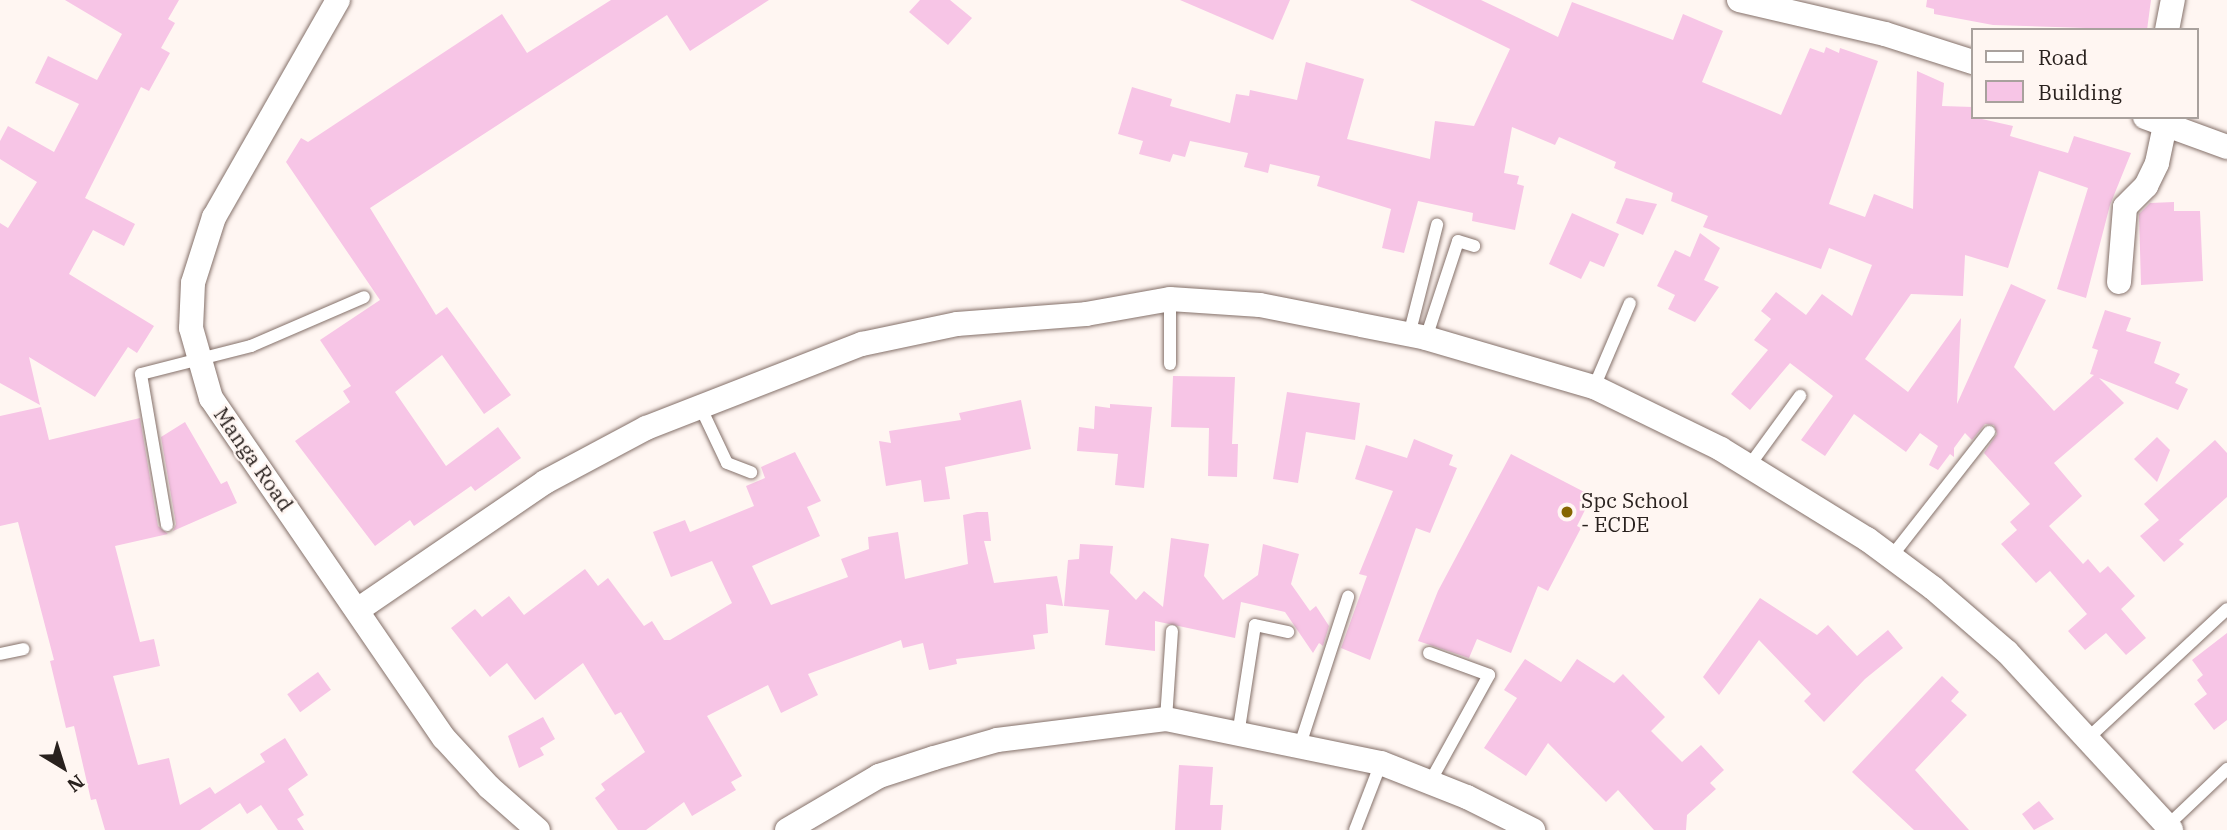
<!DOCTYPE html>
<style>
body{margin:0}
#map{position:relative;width:2227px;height:830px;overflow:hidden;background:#fff6f2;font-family:"IBM Plex Serif",serif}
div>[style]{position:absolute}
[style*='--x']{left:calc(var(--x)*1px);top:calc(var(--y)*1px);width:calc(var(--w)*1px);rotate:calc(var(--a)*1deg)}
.building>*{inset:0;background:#f7c5e6;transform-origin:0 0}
.roads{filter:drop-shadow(0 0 2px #85716a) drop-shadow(0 0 2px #85716a)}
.lane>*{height:12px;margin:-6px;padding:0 6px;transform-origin:6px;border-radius:6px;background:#fff}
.street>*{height:24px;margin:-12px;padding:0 12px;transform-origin:12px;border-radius:12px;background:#fff}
.dots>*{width:19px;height:19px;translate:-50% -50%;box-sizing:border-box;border:4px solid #fff6f2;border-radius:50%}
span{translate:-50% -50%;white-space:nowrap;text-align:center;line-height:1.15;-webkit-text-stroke:5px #fff6f2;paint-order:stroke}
.street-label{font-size:21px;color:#29211e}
.poi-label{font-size:21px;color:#29211e}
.left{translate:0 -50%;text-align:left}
.legend{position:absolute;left:1971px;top:28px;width:228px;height:91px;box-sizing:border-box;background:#fff6f2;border:2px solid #a9a19d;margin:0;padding:9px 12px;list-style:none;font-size:21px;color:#29211e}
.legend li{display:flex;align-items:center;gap:14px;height:35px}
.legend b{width:35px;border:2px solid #a9a19d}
.north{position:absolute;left:28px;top:732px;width:70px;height:70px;-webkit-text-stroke:5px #fff6f2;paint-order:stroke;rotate:142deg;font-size:19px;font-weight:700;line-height:28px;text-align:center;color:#29211e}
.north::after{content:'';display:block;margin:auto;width:24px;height:32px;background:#29211e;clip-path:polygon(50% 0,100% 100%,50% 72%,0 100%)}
</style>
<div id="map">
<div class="building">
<i style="clip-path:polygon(65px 0,179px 0,168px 19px,175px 23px,161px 48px,170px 53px,149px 91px,141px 87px,85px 198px,135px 224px,124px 246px,93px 230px,69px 274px,154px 326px,137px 353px,128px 347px,95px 397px,29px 357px,40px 405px,0 383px,0 223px,8px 228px,37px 182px,0 159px,0 141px,8px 126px,54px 152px,79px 104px,35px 83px,48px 56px,97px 80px,122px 34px)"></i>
<i style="clip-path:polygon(611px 0,769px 0,690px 51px,667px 15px,370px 208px,436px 315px,447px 307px,511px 395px,484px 414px,442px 355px,395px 392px,446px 466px,498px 427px,521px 458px,475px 491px,471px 486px,414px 526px,410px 520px,375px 546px,295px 441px,350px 402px,343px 391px,351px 386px,320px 340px,380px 300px,286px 162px,301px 138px,308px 142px,502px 14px,527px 53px)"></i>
<i style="clip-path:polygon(920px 0,950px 0,972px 18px,948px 45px,909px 12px)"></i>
<i style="clip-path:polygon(1180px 0,1290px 0,1273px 40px)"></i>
<i style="clip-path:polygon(1410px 0,1481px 0,1558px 37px,1572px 2px,1673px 40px,1683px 14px,1723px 31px,1702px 82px,1781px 115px,1810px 48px,1824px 53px,1826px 47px,1839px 53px,1840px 48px,1878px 61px,1829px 204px,1865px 217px,1874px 194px,1913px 209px,1917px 71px,1944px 83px,1942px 106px,1973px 107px,1973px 117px,2013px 126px,2010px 136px,2068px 153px,2074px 136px,2131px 153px,2110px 205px,2086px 298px,2057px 289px,2088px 188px,2039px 171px,2008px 268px,1965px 255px,1963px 296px,1911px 294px,1865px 359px,1908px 392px,1961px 318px,1957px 404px,2011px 284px,2046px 300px,2014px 367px,2054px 411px,2094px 375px,2090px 374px,2098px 350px,2092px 348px,2105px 310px,2131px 318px,2126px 331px,2161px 342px,2154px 363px,2180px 374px,2175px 383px,2188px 389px,2178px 410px,2099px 378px,2124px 403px,2054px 463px,2082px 496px,2049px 526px,2083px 564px,2088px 559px,2100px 573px,2108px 566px,2135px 596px,2121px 609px,2146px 638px,2126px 655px,2106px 633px,2085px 650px,2068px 631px,2087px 614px,2050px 571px,2036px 583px,2001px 544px,2017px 530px,2010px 522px,2030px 504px,1984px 453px,1997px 434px,1994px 425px,1985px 424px,1972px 440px,1965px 433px,1954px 448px,1954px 457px,1950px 454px,1938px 470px,1929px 465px,1938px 446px,1920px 433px,1906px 452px,1854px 414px,1825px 456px,1801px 440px,1833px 396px,1790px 363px,1750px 410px,1731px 394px,1768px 350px,1754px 340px,1771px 319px,1761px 311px,1776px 292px,1806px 315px,1822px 294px,1852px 316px,1872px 265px,1829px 248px,1821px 269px,1703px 227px,1708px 216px,1671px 201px,1673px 193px,1614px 168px,1616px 162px,1559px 137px,1555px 145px,1512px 127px,1504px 173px,1519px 176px,1517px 184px,1524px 186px,1515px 230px,1472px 221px,1473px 213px,1418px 201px,1404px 253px,1382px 248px,1391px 209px,1317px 186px,1320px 176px,1270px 164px,1268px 173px,1244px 167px,1248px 153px,1190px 141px,1185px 157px,1173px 154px,1170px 162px,1139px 154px,1143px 141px,1118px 134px,1132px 87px,1172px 99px,1170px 106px,1230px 123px,1236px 94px,1249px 96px,1250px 90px,1297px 100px,1306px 62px,1364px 79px,1347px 139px,1430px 159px,1435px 121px,1474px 126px,1510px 49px)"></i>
<i style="clip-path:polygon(1927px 0,2151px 0,2147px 30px,1993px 25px,1934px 14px,1934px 9px,1926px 7px)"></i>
<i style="clip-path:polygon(1626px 198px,1657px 204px,1643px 235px,1616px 223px)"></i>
<i style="clip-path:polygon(2174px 202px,2174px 211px,2200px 211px,2203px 281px,2141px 285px,2139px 214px,2150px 203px)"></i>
<i style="clip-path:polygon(1572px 213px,1619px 234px,1604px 267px,1590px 261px,1581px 279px,1549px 264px)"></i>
<i style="clip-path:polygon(1700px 233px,1720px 248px,1704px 280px,1719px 287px,1695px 322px,1668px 309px,1675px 295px,1657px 286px,1675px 250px,1690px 257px)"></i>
<i style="clip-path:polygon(1173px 376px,1235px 377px,1232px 444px,1238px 444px,1237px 477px,1208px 476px,1209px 428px,1171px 427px)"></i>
<i style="clip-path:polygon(1287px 392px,1360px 403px,1355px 440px,1306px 432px,1298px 483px,1273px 479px)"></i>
<i style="clip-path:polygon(1021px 400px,1031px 449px,945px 467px,950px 499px,924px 502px,921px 480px,886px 486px,879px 441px,891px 443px,889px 431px,961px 420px,959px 413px)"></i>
<i style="clip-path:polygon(1110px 404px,1152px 407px,1144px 488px,1115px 485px,1118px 454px,1077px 451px,1079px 427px,1094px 429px,1095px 406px,1110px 408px)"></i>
<i style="clip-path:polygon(41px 407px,49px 440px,140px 418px,158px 526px,168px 534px,115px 546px,140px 642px,154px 639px,160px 666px,113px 676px,138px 765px,169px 758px,180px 805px,210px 787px,215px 794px,265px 762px,260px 754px,285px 738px,308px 775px,288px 789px,304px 815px,297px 819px,304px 830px,278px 830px,261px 805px,247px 814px,240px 803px,200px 830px,105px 830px,96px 799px,91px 800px,74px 726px,66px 728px,50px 661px,54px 660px,18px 522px,0 526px,0 416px)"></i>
<i style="clip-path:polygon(185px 422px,221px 484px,227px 481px,237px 503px,173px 531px,176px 524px,161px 437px)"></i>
<i style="clip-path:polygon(2157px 437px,2170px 450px,2157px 482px,2134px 459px)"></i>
<i style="clip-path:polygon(1414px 439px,1453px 455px,1449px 465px,1457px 468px,1430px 533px,1416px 528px,1370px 660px,1341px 648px,1367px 576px,1359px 574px,1393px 491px,1355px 479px,1366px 445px,1407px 458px)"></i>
<i style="clip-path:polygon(2215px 440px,2227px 453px,2227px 497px,2179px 540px,2184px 544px,2164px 562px,2140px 536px,2159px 520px,2144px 504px)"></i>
<i style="clip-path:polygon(795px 452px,821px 501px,807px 507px,820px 536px,752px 566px,771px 605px,848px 577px,841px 559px,869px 549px,868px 537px,898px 532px,905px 579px,968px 564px,963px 515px,977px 512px,988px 512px,991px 541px,984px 541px,994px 583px,1057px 576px,1063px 606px,1046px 604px,1048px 633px,1033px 635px,1035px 649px,956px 659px,957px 664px,929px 670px,923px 643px,903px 648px,901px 640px,808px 674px,818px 695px,781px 713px,768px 685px,707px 716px,742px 776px,731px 782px,736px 790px,692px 816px,684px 802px,646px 830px,618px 830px,595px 798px,605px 790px,601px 784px,645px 752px,621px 712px,615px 715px,583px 663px,535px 700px,507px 663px,490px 677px,451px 628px,475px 609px,482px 617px,509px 596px,524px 615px,585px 569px,598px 586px,608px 578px,644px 626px,652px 621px,664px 640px,670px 640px,732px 603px,712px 561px,671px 577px,653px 532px,685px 520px,690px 532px,754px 506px,746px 486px,765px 478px,761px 467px)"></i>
<i style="clip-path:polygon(1511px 454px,1592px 496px,1577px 526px,1581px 528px,1548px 591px,1538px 586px,1511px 653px,1477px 639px,1469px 658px,1418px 641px,1438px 591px)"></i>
<i style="clip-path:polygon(1171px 538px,1209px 544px,1204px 576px,1223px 600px,1258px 575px,1263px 544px,1299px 554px,1291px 584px,1310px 611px,1316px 606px,1329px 626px,1323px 646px,1319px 643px,1313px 653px,1285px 612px,1241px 602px,1235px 638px,1155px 621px,1155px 651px,1105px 645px,1109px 610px,1064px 606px,1068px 560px,1079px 559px,1080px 544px,1113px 546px,1110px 573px,1136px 600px,1144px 591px,1163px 607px)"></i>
<i style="clip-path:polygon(1760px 598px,1817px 635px,1828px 625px,1857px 656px,1888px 630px,1903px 648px,1865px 679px,1824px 722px,1804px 701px,1811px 694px,1759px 640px,1719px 695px,1703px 677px)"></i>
<i style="clip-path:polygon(2227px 633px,2227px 720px,2214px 730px,2194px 704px,2207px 694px,2197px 680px,2203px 675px,2192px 660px)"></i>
<i style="clip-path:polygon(1525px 659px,1561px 682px,1577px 659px,1614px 683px,1623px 674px,1665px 717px,1651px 731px,1682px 762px,1701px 745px,1724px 770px,1710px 783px,1716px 789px,1687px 815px,1686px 830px,1654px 830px,1618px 790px,1606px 802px,1548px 743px,1526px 776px,1484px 748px,1517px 698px,1504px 690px)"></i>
<i style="left:318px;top:672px;width:22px;height:38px;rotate:54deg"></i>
<i style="clip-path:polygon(1942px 676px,1959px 692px,1951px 701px,1967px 715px,1915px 770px,1969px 830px,1914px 830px,1852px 772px)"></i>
<i style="clip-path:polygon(543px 717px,555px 739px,540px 748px,544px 755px,519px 768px,508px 736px)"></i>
<i style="clip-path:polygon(1179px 765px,1213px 767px,1210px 805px,1223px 805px,1221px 830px,1175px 830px)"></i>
<i style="clip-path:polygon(2039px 801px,2054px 819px,2034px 830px,2022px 814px)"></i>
</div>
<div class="roads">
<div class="lane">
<i style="--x:1170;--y:299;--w:65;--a:90"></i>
<i style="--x:1409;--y:335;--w:114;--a:-75.7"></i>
<i style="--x:1426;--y:338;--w:102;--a:-71.7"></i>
<i style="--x:1458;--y:241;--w:17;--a:17"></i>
<i style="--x:1594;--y:387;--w:91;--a:-66.8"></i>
<i style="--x:699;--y:404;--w:65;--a:64.6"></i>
<i style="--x:727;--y:463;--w:26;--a:21"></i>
<i style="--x:1749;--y:466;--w:87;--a:-53.9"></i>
<i style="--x:167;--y:525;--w:153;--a:-99.8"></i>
<i style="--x:141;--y:374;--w:114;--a:-14.3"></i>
<i style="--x:251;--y:346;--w:123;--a:-23.4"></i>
<i style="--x:1891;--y:557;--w:159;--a:-51.9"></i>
<i style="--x:1429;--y:653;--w:64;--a:20.1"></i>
<i style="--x:1489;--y:675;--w:122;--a:118.9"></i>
<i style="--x:0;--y:654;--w:24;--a:-12"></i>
<i style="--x:1166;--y:719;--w:88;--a:-86.1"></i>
<i style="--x:1238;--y:735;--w:111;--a:-81.2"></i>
<i style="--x:1255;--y:625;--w:34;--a:12"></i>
<i style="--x:2086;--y:740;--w:192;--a:-42.9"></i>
<i style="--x:1300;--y:745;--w:156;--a:-72"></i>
<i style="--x:2167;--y:826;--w:83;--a:-43.5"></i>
<i style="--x:1355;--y:830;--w:72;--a:-68.8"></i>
</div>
<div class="street">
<i style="--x:338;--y:0;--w:250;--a:119.7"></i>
<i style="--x:214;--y:217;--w:69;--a:107.7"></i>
<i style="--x:193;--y:283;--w:45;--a:92.5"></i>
<i style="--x:191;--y:328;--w:73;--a:74.1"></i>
<i style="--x:211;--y:398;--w:412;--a:55.6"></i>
<i style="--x:444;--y:738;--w:67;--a:47.4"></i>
<i style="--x:489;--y:787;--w:65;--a:41.3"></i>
<i style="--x:1739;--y:0;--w:150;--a:13.1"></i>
<i style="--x:1885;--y:34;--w:92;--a:17.7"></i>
<i style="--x:2167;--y:30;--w:31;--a:-79"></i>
<i style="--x:2145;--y:117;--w:87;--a:20.1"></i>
<i style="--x:2119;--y:282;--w:75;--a:-85.4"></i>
<i style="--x:2125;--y:207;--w:30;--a:-45"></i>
<i style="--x:2146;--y:186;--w:25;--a:-64"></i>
<i style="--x:2157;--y:163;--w:40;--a:-78"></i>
<i style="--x:359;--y:609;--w:225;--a:-34.3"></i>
<i style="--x:545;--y:482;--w:115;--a:-28.1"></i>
<i style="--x:646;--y:428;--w:232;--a:-21.3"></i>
<i style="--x:862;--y:344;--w:97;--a:-11.9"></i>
<i style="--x:957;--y:324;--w:129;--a:-4.4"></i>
<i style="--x:1086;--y:314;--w:85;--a:-10.1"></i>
<i style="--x:1170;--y:299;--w:90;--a:3.8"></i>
<i style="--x:1260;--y:305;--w:169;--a:11.2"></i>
<i style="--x:1426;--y:338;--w:175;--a:16.3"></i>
<i style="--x:1594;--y:387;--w:141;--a:26"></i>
<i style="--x:1721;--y:449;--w:172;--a:31.7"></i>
<i style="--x:1867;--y:539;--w:82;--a:36.6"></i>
<i style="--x:1933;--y:588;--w:98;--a:40.9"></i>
<i style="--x:2007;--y:652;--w:242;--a:47.3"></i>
<i style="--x:787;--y:830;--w:107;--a:-30.4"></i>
<i style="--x:879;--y:776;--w:58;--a:-18.1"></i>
<i style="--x:934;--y:758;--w:66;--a:-15.9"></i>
<i style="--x:997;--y:740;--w:170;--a:-7.1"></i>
<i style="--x:1166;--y:719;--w:219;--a:11.6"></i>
<i style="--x:1381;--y:763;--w:92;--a:21.6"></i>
<i style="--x:1467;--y:797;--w:74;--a:26.6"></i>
</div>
</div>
<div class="dots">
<i style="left:1567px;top:512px;background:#866500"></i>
</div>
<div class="street-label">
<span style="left:254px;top:459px;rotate:55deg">Manga Road</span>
</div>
<div class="poi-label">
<span class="left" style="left:1581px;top:512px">Spc School<br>- ECDE</span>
</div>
<ul class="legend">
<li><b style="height:9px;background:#fff"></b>Road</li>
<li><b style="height:19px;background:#f7c5e6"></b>Building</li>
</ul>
<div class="north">N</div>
</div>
